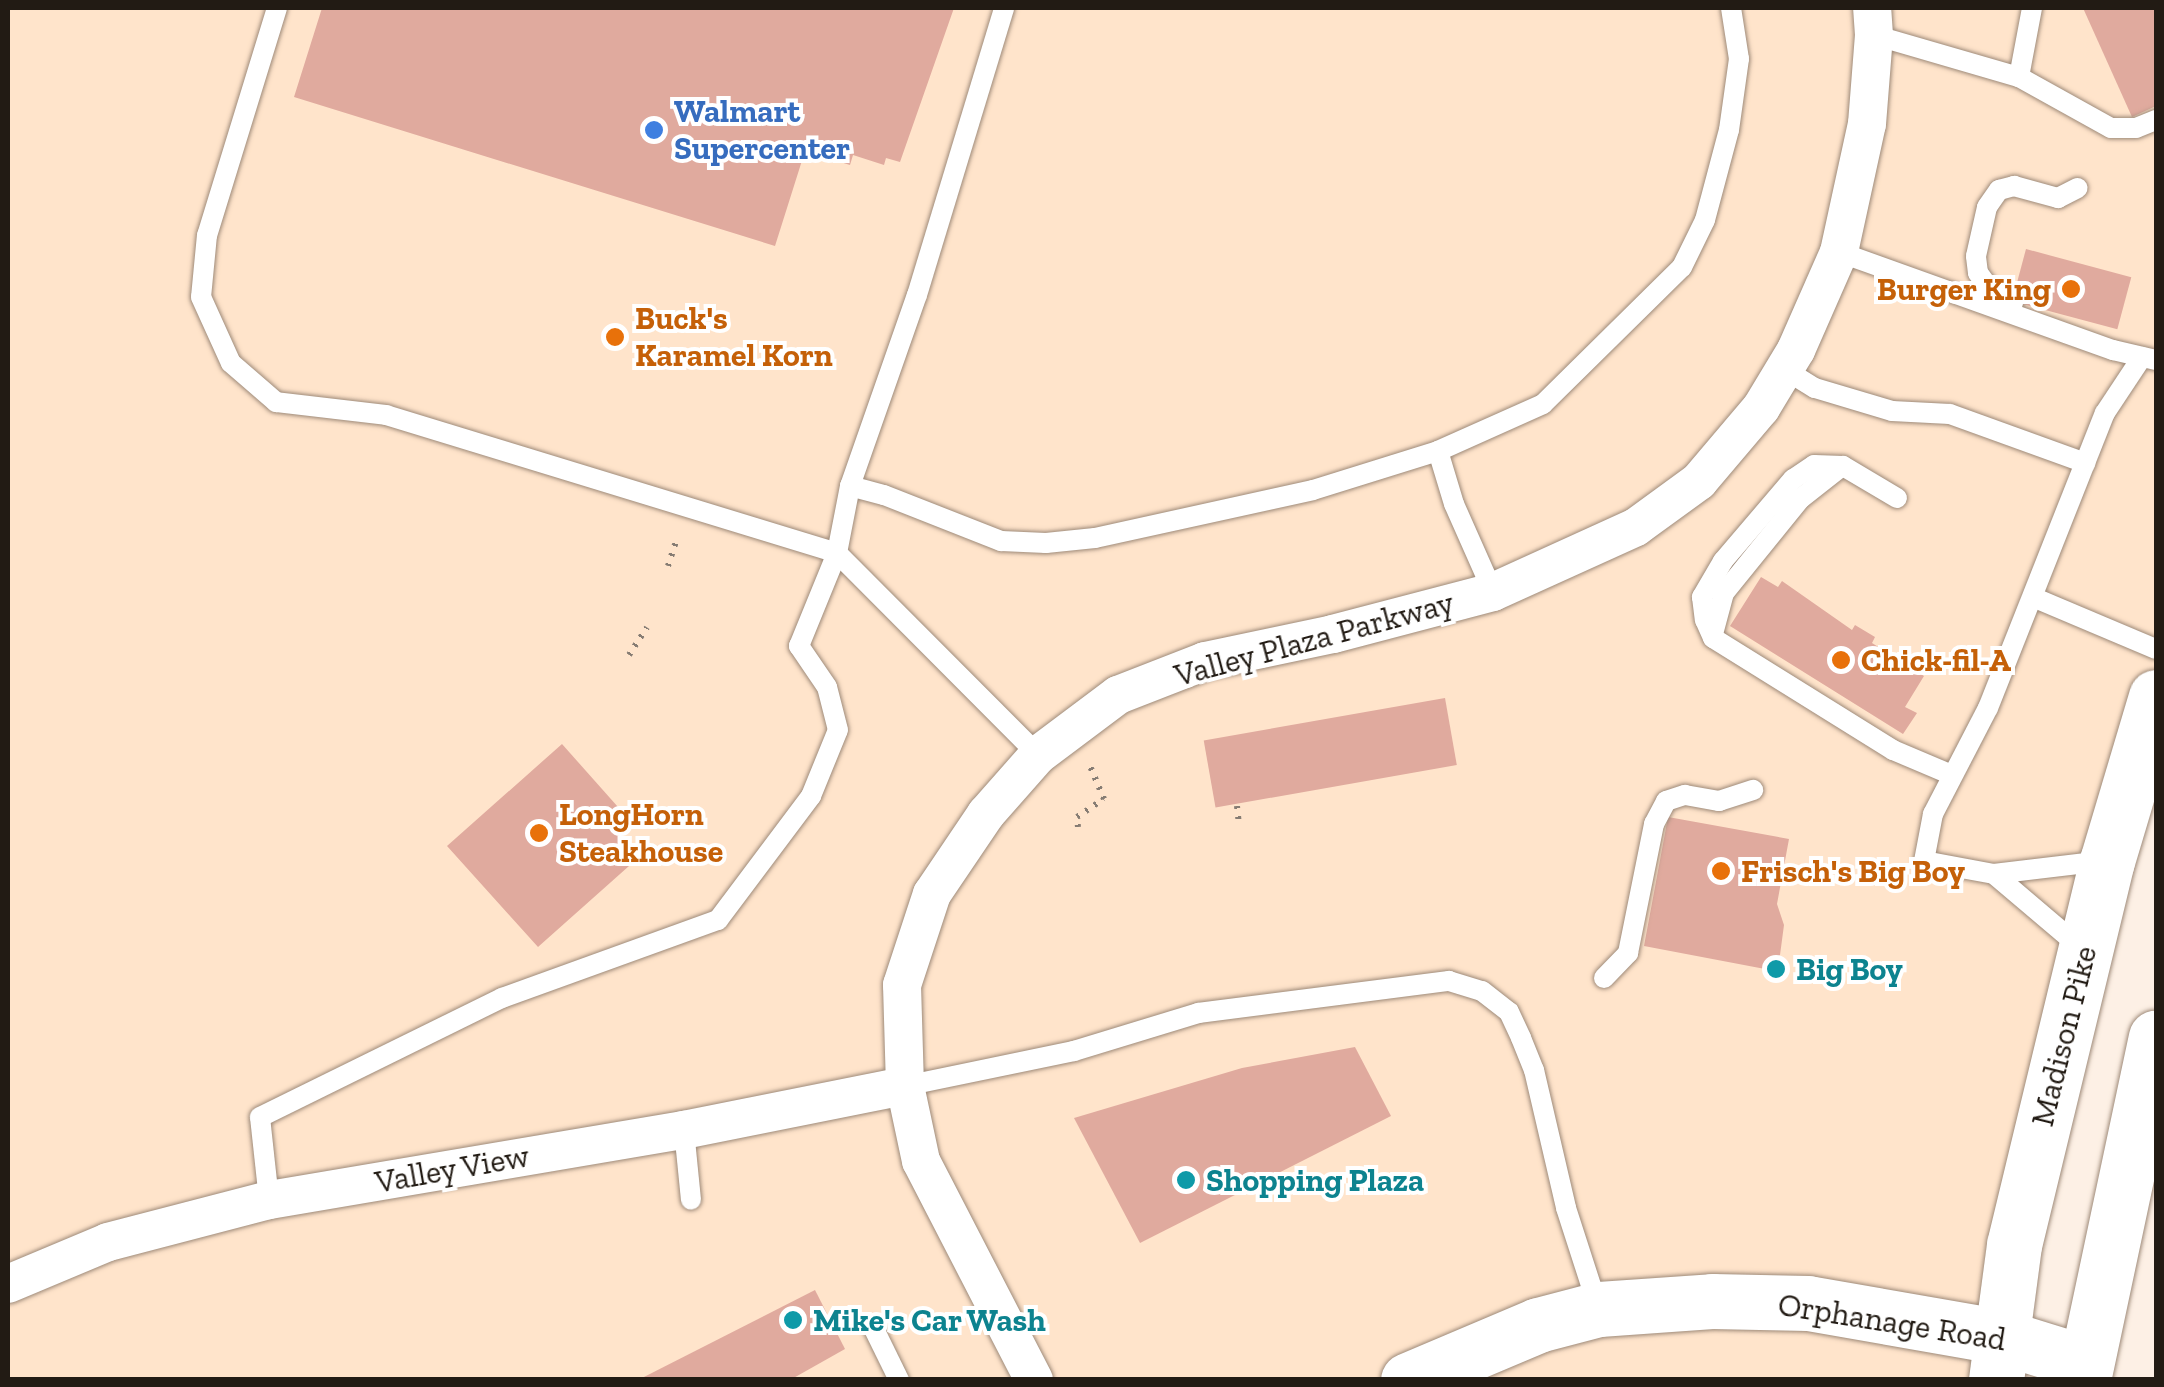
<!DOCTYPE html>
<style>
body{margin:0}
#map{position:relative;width:2164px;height:1387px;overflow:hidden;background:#fdf0e5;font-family:"Zilla Slab",serif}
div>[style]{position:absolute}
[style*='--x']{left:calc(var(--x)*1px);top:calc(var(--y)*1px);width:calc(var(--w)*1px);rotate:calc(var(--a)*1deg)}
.built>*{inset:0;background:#ffe4cb}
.building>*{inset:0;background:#e0aa9e;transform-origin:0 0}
.path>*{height:6px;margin-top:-3px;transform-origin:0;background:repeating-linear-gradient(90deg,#867c73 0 2.5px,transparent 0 10.5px)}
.roads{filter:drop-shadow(0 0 2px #9e8a79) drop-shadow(0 0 2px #9e8a79)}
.service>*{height:20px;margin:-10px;padding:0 10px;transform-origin:10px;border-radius:10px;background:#fff}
.minor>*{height:38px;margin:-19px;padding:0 19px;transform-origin:19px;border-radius:19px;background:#fff}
.secondary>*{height:55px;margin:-27.5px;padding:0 27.5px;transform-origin:27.5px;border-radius:27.5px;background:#fff}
.primary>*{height:55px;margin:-27.5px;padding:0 27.5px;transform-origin:27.5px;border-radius:27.5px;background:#fff}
.dots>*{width:28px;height:28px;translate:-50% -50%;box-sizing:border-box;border:5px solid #fff;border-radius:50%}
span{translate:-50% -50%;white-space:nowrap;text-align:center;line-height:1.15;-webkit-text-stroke:8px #fff;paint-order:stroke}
.shop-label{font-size:32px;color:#366cbe;font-weight:700}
.left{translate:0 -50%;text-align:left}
.food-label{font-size:32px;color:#c56008;font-weight:700}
.right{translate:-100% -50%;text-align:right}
.street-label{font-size:32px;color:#221b14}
.culture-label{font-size:32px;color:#0d838f;font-weight:700}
.frame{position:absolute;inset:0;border:10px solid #221b14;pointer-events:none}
</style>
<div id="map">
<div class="built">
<i style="clip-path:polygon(8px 8px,2156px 8px,2156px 697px,1996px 1379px,8px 1380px)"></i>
</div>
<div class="building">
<i style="clip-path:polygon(322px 8px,954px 8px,900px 162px,886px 158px,884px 165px,853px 155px,850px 165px,805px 151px,775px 246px,294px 97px)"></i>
<i style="clip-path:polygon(2083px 8px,2156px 8px,2156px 106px,2132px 117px)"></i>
<i style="left:2026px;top:249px;width:109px;height:54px;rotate:15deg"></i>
<i style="clip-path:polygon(1761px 577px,1778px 587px,1782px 581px,1852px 630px,1855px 625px,1875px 637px,1872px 643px,1924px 676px,1905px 707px,1917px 713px,1903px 734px,1730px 626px)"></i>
<i style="left:1445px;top:698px;width:68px;height:245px;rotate:80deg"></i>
<i style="clip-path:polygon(562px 744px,618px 807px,604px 819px,638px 858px,538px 947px,447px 846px)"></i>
<i style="clip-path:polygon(1668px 817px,1789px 839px,1777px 904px,1784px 925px,1780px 955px,1765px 969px,1644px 946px)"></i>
<i style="clip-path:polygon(1355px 1047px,1391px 1116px,1140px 1243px,1074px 1118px,1242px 1068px)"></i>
<i style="clip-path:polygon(815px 1290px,845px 1349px,790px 1380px,638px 1380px)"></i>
</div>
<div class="path">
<i style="--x:668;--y:566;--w:26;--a:-72"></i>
<i style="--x:629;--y:655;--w:33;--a:-57"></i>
<i style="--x:1237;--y:806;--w:18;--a:84"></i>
<i style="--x:1078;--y:827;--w:10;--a:-96"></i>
<i style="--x:1077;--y:817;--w:32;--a:-34"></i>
<i style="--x:1104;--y:799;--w:38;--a:-113"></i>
</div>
<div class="roads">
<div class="service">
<i style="--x:277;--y:8;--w:238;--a:107.1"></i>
<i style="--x:207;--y:235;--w:62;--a:95.5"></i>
<i style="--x:201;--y:297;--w:72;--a:65.6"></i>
<i style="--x:231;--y:363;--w:60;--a:40.9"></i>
<i style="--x:276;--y:402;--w:111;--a:6.7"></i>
<i style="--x:386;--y:415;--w:472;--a:17"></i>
<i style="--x:837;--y:553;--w:285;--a:45.1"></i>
<i style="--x:1874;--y:35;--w:151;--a:16.2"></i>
<i style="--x:2019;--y:77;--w:70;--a:-79.3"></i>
<i style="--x:2019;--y:77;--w:105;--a:29"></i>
<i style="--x:2111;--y:128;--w:25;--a:0"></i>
<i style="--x:2136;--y:128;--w:22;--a:-22"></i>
<i style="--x:1839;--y:252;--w:291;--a:19.7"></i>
<i style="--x:2113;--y:350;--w:44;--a:13.1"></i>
<i style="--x:2013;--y:303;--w:24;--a:-152"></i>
<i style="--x:1992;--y:292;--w:24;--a:-126"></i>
<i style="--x:1978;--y:273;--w:17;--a:-97"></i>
<i style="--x:1976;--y:256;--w:50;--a:-77.3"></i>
<i style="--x:1987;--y:207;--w:21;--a:-55"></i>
<i style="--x:1999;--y:190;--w:16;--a:-15"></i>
<i style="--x:2014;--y:186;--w:46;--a:15.3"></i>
<i style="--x:2058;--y:198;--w:22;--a:-27"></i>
<i style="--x:1784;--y:369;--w:36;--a:32"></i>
<i style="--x:1815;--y:388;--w:80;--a:16.6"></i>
<i style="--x:1892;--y:411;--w:58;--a:3"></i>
<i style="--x:1950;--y:414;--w:144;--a:19.9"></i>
<i style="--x:1438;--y:451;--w:55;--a:73.2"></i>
<i style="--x:1454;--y:504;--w:96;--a:66.1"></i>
<i style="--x:850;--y:486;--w:35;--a:15"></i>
<i style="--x:884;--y:495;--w:126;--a:21.5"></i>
<i style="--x:1001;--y:541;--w:45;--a:2.5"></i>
<i style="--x:1046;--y:543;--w:49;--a:-5.8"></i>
<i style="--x:1095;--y:538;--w:223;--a:-12.4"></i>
<i style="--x:1313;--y:490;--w:131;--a:-17.3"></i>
<i style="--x:1438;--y:451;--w:115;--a:-24.1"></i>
<i style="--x:1543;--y:404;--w:195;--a:-44.6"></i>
<i style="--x:1682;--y:267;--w:52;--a:-63.9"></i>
<i style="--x:1705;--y:220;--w:93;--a:-75.1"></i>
<i style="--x:1729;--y:130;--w:72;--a:-82"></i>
<i style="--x:1739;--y:59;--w:52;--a:-98.9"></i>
<i style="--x:1897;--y:498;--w:63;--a:-149.3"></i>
<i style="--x:1843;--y:466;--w:29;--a:-178"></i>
<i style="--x:1814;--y:465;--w:25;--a:146"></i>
<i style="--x:1793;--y:479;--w:108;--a:130.5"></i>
<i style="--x:1723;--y:561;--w:42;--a:120.3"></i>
<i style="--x:1702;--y:597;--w:23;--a:83"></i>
<i style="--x:1705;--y:620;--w:20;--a:66"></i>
<i style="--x:1713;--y:638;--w:212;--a:31.9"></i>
<i style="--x:1893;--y:750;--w:64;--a:23"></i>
<i style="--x:2035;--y:598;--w:131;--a:22.9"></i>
<i style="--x:1713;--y:634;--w:42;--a:-75"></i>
<i style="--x:1724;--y:593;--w:121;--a:-51"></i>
<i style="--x:1800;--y:499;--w:52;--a:-38"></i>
<i style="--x:2103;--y:861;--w:110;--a:173.2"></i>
<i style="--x:1994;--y:874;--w:71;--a:-169.5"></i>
<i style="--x:1924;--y:861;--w:48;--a:-79.2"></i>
<i style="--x:1933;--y:814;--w:119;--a:-62.6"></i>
<i style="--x:1988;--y:708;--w:317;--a:-68.4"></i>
<i style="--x:2105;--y:413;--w:67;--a:-56.5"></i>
<i style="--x:1994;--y:874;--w:113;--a:40.3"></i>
<i style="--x:1604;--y:978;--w:35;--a:-46"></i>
<i style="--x:1628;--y:953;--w:132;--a:-78.6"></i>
<i style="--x:1654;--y:824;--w:26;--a:-62"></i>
<i style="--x:1666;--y:801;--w:20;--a:-18"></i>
<i style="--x:1685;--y:795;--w:35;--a:10"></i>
<i style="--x:1719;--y:801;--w:36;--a:-18"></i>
<i style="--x:905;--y:1086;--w:173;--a:-11.7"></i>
<i style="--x:1074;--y:1051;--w:130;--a:-17"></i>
<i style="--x:1198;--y:1013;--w:253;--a:-7.3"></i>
<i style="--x:1449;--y:981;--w:34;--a:17"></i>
<i style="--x:1482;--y:991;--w:34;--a:38"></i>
<i style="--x:1509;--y:1012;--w:29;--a:65"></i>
<i style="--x:1521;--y:1038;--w:35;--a:68"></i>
<i style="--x:1534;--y:1070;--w:142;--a:76.9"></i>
<i style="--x:1566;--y:1208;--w:104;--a:72.1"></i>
<i style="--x:684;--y:1130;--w:70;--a:84.3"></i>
<i style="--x:269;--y:1200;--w:83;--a:-96.2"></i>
<i style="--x:260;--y:1117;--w:270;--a:-26.2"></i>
<i style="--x:502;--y:998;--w:230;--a:-19.9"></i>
<i style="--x:718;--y:920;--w:155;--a:-53.1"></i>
<i style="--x:811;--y:796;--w:71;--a:-67.8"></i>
<i style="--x:838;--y:730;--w:44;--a:-104.3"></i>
<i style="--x:827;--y:687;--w:50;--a:-124.3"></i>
<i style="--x:799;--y:646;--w:100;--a:-67.8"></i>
<i style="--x:837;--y:553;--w:68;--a:-79"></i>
<i style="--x:850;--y:486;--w:202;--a:-70.7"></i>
<i style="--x:917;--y:295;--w:300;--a:-73.1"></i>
<i style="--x:873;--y:1327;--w:59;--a:63.9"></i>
</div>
<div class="minor">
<i style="--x:8;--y:1284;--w:108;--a:-22.8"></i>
<i style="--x:108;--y:1242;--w:166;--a:-14.6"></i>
<i style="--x:269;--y:1200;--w:421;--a:-9.6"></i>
<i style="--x:684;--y:1130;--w:225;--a:-11.3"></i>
<i style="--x:1034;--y:1380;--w:246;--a:-117.3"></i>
<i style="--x:921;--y:1161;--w:77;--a:-102"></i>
<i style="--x:905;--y:1086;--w:101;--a:-91.7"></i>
<i style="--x:902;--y:985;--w:96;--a:-71.8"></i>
<i style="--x:932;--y:894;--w:97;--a:-56"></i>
<i style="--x:986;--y:814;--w:79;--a:-48.6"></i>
<i style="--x:1038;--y:755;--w:100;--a:-36.9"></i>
<i style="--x:1118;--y:695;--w:93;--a:-21.3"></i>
<i style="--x:1205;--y:661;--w:131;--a:-11.9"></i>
<i style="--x:1333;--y:634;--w:165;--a:-14.7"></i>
<i style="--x:1493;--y:592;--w:157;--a:-24.4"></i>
<i style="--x:1636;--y:527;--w:78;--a:-36.1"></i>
<i style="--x:1699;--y:481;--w:96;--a:-49.7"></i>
<i style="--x:1761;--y:408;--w:68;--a:-58.9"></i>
<i style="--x:1796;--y:350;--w:107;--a:-66.3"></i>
<i style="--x:1839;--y:252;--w:131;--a:-77.7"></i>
<i style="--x:1867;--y:124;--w:89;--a:-85.5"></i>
<i style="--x:1874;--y:35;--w:27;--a:-94"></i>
</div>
<div class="secondary">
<i style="--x:1408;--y:1380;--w:141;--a:-22.9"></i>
<i style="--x:1538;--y:1325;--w:63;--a:-14.7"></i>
<i style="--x:1599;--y:1309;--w:113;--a:-4"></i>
<i style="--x:1712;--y:1301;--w:96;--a:1.2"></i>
<i style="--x:1808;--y:1303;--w:197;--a:9.9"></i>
<i style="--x:2002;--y:1337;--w:88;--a:17.2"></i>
</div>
<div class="primary">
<i style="--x:1996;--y:1380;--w:136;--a:-82.4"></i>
<i style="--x:2014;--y:1245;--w:395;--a:-76.4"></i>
<i style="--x:2107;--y:861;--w:171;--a:-73.4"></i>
<i style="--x:2083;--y:1380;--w:350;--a:-78"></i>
</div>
</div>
<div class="dots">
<i style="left:654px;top:130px;background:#3f7fe0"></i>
<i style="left:2071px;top:289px;background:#e8710a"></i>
<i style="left:615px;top:337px;background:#e8710a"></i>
<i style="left:1841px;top:660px;background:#e8710a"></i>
<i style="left:539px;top:833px;background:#e8710a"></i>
<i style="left:1721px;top:871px;background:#e8710a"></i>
<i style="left:1776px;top:969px;background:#0f9aa8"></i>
<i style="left:1186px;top:1180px;background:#0f9aa8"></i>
<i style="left:793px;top:1320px;background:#0f9aa8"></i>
</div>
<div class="shop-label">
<span class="left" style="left:674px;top:130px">Walmart<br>Supercenter</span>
</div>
<div class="food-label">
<span class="right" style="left:2051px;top:289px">Burger King</span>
<span class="left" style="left:635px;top:337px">Buck's<br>Karamel Korn</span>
<span class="left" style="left:1861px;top:660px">Chick-fil-A</span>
<span class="left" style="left:559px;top:833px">LongHorn<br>Steakhouse</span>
<span class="left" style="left:1741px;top:871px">Frisch's Big Boy</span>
</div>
<div class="street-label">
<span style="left:1314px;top:639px;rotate:-15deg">Valley Plaza Parkway</span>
<span style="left:2064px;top:1036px;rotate:-76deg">Madison Pike</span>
<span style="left:452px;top:1169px;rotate:-10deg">Valley View</span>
<span style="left:1892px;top:1322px;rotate:9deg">Orphanage Road</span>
</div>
<div class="culture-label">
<span class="left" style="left:1796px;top:969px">Big Boy</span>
<span class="left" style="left:1206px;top:1180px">Shopping Plaza</span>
<span class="left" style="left:813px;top:1320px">Mike's Car Wash</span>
</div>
<div class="frame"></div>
</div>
